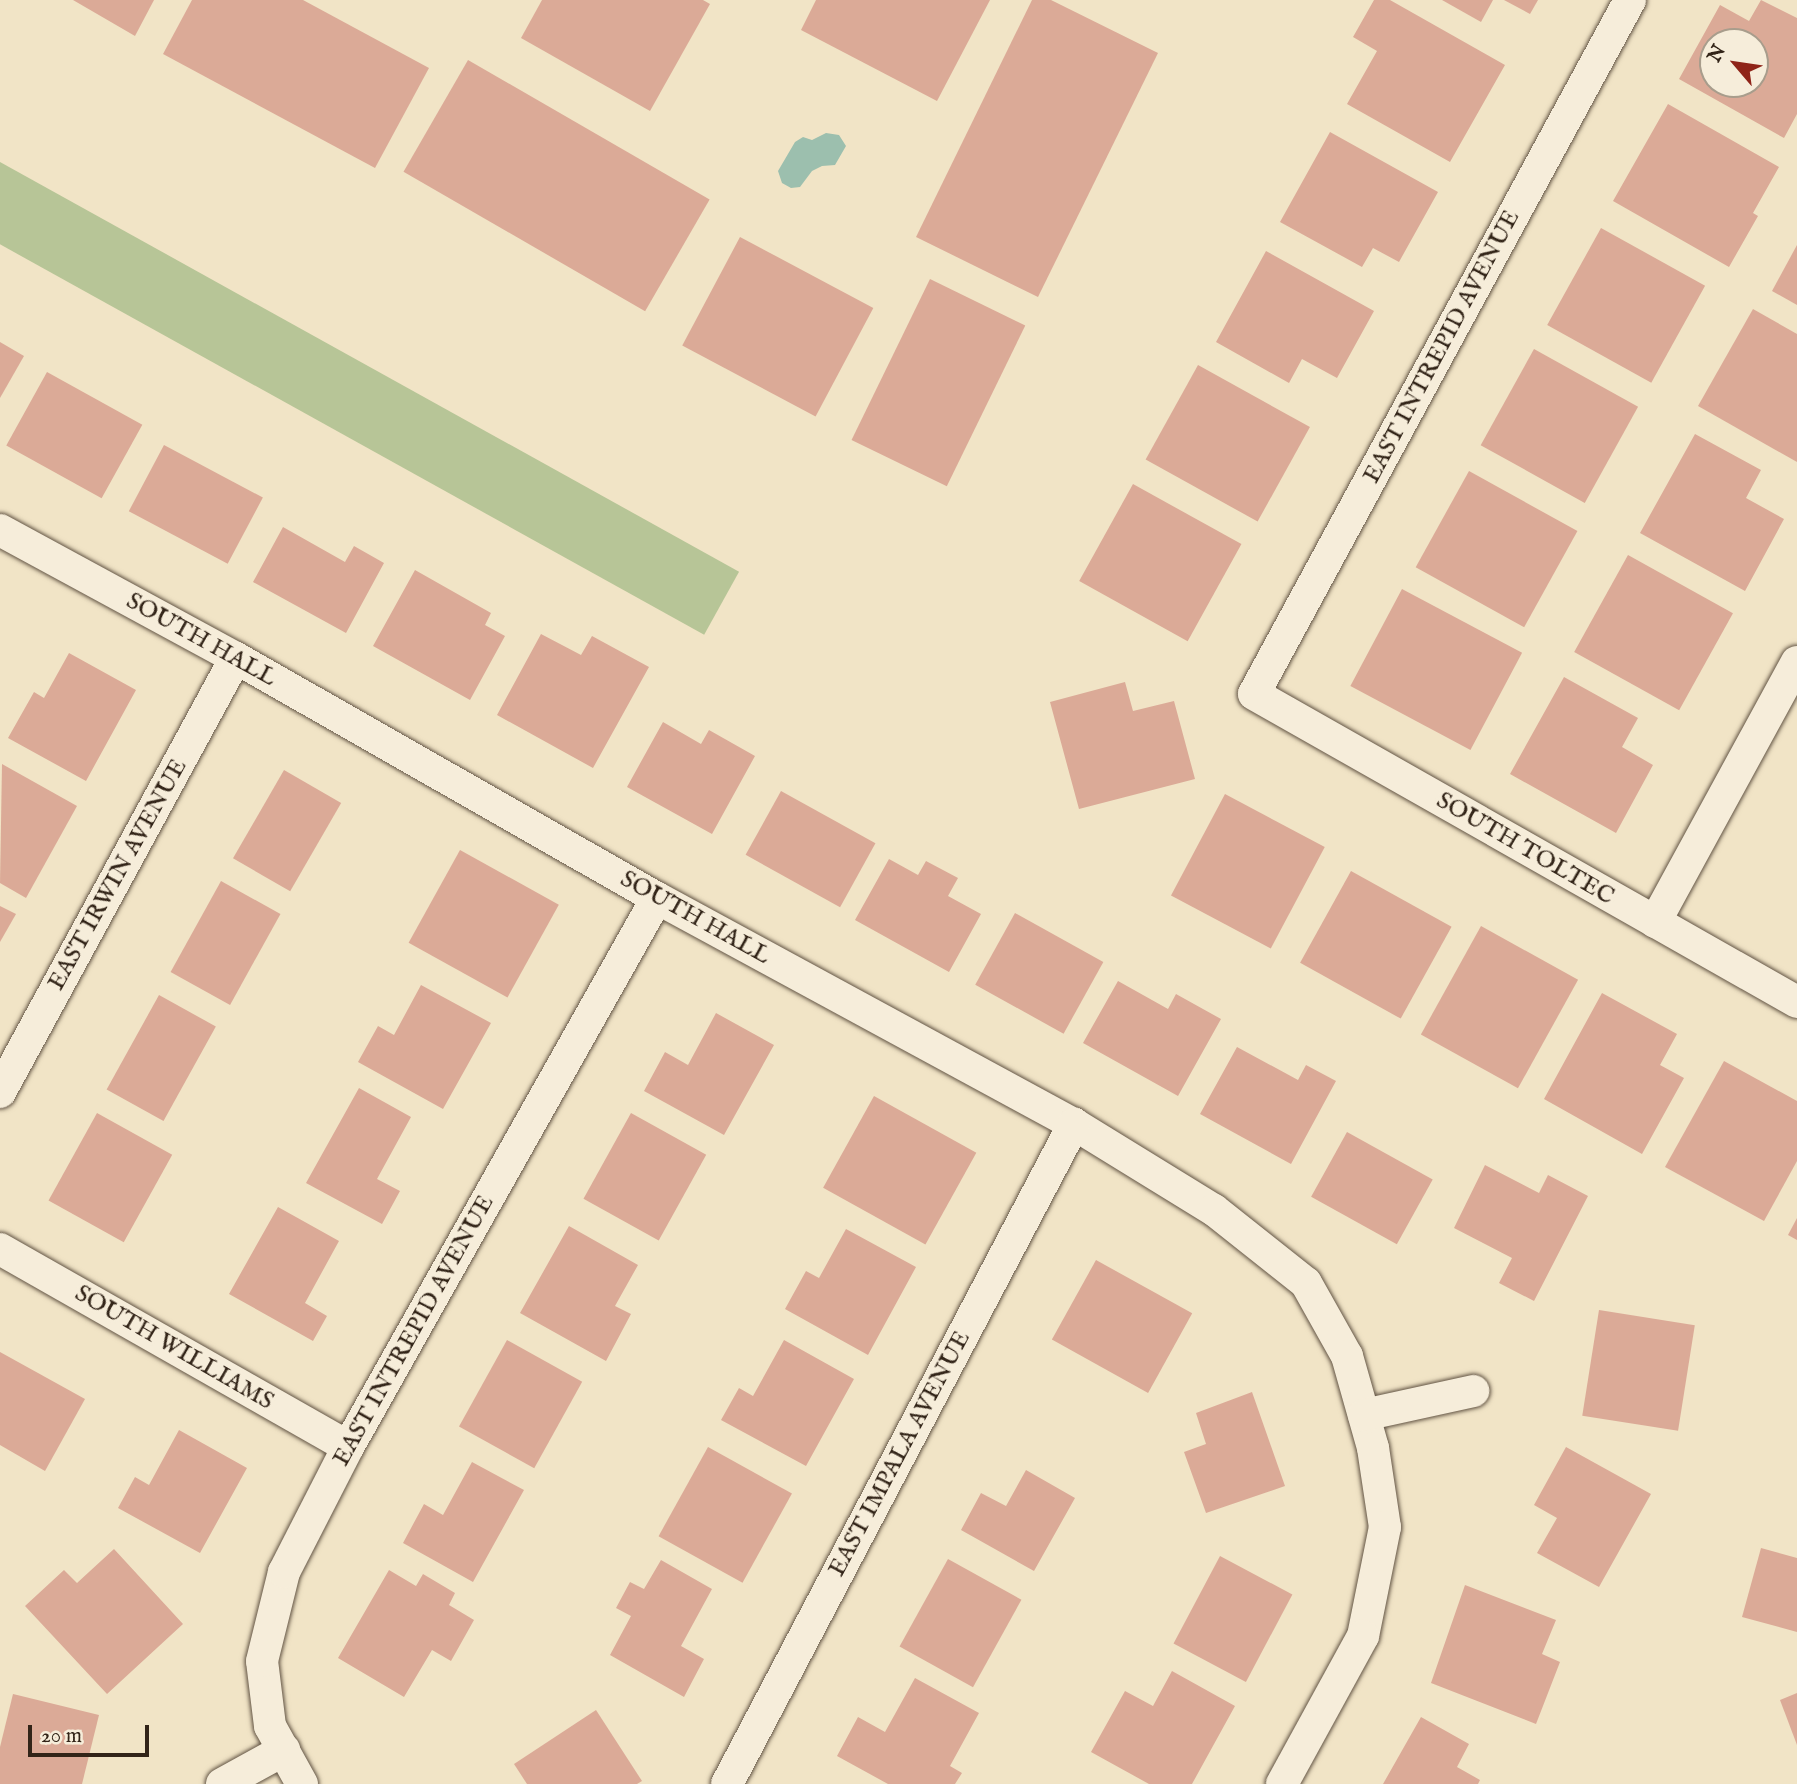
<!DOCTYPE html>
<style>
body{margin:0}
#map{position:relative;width:1797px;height:1784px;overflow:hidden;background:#f1e4c6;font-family:"IM FELL English",serif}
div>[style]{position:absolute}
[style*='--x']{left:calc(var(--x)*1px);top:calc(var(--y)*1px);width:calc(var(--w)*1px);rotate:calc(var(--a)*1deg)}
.green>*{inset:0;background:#b7c597;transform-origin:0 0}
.water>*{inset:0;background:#9cbfae}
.building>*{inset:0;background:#dbaa97;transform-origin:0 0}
.roads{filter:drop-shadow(0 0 2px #625444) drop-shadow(0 0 2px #625444)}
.minor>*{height:32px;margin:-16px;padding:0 16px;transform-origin:16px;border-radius:16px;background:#f6edda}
span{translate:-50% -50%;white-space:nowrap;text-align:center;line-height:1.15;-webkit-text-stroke:6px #f6edda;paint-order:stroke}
.street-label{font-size:24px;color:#322418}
.north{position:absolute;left:1699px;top:28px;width:70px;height:70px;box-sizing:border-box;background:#f6edda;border:2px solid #a89d8c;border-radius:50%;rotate:299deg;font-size:19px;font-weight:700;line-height:28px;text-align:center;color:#322418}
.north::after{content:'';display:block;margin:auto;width:24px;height:32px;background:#8f2418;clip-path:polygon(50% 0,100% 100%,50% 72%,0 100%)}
.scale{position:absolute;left:28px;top:1725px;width:121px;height:32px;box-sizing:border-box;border:4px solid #322418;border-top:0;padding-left:9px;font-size:21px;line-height:24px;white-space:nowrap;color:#322418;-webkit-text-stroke:5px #f6edda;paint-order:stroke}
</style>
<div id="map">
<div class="green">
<i style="left:0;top:162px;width:845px;height:72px;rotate:29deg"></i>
</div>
<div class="water">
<i style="clip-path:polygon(826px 133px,839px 135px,846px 146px,835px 165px,822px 166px,812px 171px,800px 187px,791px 188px,782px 183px,778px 171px,795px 142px,803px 137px,812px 140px)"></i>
</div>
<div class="building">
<i style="clip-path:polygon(73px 0,154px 0,135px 36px)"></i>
<i style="clip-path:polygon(192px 0,303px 0,429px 68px,375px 168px,163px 54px)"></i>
<i style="clip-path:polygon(542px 0,703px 0,710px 4px,650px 111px,521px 38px)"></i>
<i style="clip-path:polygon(816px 0,990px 0,937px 101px,801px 30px)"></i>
<i style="clip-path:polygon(1032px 0,1051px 0,1158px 53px,1038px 297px,916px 237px)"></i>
<i style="clip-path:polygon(1374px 0,1390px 0,1505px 65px,1450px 162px,1347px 104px,1377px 51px,1353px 37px)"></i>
<i style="clip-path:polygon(1442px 0,1493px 0,1481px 22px)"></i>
<i style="clip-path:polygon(1504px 0,1538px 0,1530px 14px)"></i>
<i style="clip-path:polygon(evenodd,1761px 0,1797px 18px,1797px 114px,1784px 138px,1679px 79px,1720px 5px,1749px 21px,1761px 0,1713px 42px,1755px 42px,1755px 84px,1713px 84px,1713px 42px)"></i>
<i style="left:468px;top:60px;width:279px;height:129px;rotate:30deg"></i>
<i style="clip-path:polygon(1668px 104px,1779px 167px,1753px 213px,1758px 216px,1729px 267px,1613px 201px)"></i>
<i style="clip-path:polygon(1330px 132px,1438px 192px,1399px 262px,1373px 248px,1362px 267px,1280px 222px)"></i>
<i style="left:1601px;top:228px;width:119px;height:111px;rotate:29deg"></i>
<i style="left:740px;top:237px;width:151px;height:123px;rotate:28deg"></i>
<i style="clip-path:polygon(1797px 245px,1797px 305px,1772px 291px)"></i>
<i style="clip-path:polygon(1266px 251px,1374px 311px,1337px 378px,1302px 359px,1289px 383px,1216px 342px)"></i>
<i style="left:930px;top:279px;width:106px;height:179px;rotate:26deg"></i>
<i style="clip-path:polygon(1753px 309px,1797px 334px,1797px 462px,1698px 406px)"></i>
<i style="clip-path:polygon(0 342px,24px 356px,0 398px)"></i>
<i style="left:1534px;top:349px;width:119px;height:110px;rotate:29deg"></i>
<i style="left:1198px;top:365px;width:128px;height:108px;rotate:29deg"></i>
<i style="left:47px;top:372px;width:109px;height:84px;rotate:29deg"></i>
<i style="clip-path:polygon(1695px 434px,1761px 470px,1746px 498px,1784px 519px,1745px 591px,1640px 533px)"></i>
<i style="left:164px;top:445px;width:112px;height:75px;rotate:28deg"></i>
<i style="left:1469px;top:471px;width:124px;height:110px;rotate:29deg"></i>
<i style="left:1133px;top:484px;width:124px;height:111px;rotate:29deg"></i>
<i style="clip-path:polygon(283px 527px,345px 562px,354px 546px,384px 563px,346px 633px,253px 582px)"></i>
<i style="left:1628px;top:555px;width:120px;height:111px;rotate:29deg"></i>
<i style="clip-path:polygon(415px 570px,491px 613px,485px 625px,505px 636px,470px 700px,373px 646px)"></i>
<i style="left:1402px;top:589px;width:136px;height:110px;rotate:28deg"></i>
<i style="clip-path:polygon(541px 634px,581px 655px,592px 636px,649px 667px,593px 768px,497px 715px)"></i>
<i style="clip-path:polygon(69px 653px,136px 690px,86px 781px,8px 738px,34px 692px,44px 698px)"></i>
<i style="clip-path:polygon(1564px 677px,1638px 718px,1622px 747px,1653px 765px,1616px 833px,1510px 774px)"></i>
<i style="clip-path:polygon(1125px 682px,1133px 711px,1174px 701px,1195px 779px,1079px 809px,1050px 702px)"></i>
<i style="clip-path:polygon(663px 722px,701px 744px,709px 730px,755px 756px,712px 834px,627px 787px)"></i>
<i style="clip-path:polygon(2px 764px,77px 806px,26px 898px,0 883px)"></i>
<i style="left:284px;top:770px;width:66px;height:102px;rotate:30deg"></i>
<i style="left:781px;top:791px;width:108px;height:73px;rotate:29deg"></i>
<i style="left:1225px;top:794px;width:113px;height:115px;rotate:28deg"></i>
<i style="left:460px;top:850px;width:113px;height:106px;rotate:29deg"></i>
<i style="clip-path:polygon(889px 859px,918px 875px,926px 861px,958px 878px,948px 896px,981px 914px,949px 972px,855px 920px)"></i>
<i style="left:1351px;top:871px;width:115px;height:105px;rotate:29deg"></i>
<i style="left:221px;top:881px;width:68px;height:104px;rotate:29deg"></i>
<i style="clip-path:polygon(0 906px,16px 914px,0 942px)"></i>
<i style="left:1015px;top:913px;width:101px;height:82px;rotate:29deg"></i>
<i style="left:1481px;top:926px;width:111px;height:124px;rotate:29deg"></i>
<i style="clip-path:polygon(1118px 981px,1168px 1009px,1176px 994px,1221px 1019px,1178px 1096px,1083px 1043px)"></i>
<i style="clip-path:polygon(421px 985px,491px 1023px,443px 1109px,358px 1062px,378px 1026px,394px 1035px)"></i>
<i style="clip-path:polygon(1602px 993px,1677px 1034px,1660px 1065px,1684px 1078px,1642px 1154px,1544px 1099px)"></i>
<i style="left:159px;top:995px;width:65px;height:108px;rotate:29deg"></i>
<i style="clip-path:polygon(716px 1013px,774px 1045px,724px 1135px,644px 1091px,665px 1052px,688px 1065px)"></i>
<i style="clip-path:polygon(1237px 1047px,1298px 1080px,1306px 1065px,1336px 1081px,1291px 1164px,1200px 1114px)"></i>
<i style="clip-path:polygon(1724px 1061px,1797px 1101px,1797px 1161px,1764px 1221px,1665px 1167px)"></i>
<i style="clip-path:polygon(359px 1088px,411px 1117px,377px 1179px,400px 1191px,382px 1224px,306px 1183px)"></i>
<i style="left:874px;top:1096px;width:117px;height:105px;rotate:29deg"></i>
<i style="left:97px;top:1113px;width:86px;height:100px;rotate:29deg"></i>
<i style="left:631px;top:1113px;width:86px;height:98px;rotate:29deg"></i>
<i style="left:1347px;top:1132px;width:98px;height:74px;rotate:29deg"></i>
<i style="clip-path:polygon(1485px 1165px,1539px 1193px,1548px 1175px,1588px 1196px,1534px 1301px,1499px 1283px,1512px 1258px,1454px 1228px)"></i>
<i style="clip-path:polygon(278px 1207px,339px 1241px,305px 1303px,327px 1316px,313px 1341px,229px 1294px)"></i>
<i style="clip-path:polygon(1797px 1218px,1797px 1240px,1788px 1235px)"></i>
<i style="clip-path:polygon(569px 1226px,638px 1265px,615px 1306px,631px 1314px,606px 1361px,520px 1313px)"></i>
<i style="clip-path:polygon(846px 1229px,916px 1267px,868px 1355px,785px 1309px,806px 1271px,819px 1278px)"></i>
<i style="left:1096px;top:1260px;width:110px;height:91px;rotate:29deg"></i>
<i style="left:1599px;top:1310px;width:97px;height:107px;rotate:9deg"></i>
<i style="left:507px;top:1340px;width:86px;height:99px;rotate:29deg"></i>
<i style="clip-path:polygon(784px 1340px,854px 1379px,806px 1466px,721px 1420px,739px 1388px,753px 1396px)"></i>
<i style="clip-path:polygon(0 1352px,85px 1399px,45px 1471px,0 1445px)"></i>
<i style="clip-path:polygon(1252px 1392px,1285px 1486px,1206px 1513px,1184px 1452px,1206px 1444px,1196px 1413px)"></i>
<i style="clip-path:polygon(179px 1430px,247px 1468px,200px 1553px,118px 1508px,135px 1477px,149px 1485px)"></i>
<i style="left:708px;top:1447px;width:96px;height:102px;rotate:29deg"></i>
<i style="clip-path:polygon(1566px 1447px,1651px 1494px,1599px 1587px,1537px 1553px,1557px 1518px,1534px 1505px)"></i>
<i style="clip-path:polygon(472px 1462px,524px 1490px,473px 1582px,403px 1543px,424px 1504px,443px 1515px)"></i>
<i style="clip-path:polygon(1026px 1470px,1075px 1498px,1034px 1571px,961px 1530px,981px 1493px,1006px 1506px)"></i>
<i style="clip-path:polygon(1761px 1548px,1797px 1558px,1797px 1632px,1742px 1617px)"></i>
<i style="clip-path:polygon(114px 1549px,183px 1624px,107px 1694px,25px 1606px,64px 1570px,77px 1583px)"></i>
<i style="left:1220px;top:1556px;width:82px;height:99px;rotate:28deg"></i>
<i style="left:948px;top:1559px;width:84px;height:100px;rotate:29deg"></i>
<i style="clip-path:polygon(661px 1560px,712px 1589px,681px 1646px,704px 1659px,684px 1697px,610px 1655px,631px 1616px,616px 1608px,630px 1582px,644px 1589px)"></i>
<i style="clip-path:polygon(389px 1570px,416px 1586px,423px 1574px,455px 1593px,449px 1605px,474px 1620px,451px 1661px,432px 1650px,404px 1697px,338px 1658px)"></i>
<i style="clip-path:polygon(1465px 1585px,1556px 1620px,1542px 1654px,1560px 1662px,1536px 1724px,1431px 1683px)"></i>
<i style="clip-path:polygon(1172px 1671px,1235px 1706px,1192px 1784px,1149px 1784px,1091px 1752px,1125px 1691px,1153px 1706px)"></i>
<i style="clip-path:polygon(915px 1678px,979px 1713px,950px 1766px,962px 1773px,955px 1784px,888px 1784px,837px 1756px,858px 1717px,885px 1732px)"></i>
<i style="clip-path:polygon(1797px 1693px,1797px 1745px,1780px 1700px)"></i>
<i style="clip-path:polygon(13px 1694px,99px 1715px,82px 1784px,0 1784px,0 1747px)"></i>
<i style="clip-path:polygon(596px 1710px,642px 1781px,637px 1784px,527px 1784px,514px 1764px)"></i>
<i style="clip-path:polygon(1421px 1717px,1469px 1744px,1457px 1767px,1480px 1780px,1478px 1784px,1383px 1784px)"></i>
</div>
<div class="roads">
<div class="minor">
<i style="--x:1630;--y:0;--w:789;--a:118.45"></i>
<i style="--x:1254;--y:694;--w:624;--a:29.56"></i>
<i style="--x:0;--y:530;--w:268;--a:28.5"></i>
<i style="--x:236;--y:658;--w:485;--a:29.7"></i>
<i style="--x:657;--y:898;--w:474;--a:28.5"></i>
<i style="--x:1074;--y:1124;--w:164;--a:31.6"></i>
<i style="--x:1214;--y:1210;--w:117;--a:38.4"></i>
<i style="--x:1306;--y:1283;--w:84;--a:60.7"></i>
<i style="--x:1347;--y:1356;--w:96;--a:74.2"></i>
<i style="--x:1373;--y:1448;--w:80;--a:81.4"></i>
<i style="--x:1385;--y:1527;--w:111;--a:101.4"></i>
<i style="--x:1363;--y:1636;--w:169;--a:118.7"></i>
<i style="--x:1655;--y:922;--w:296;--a:-61.4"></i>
<i style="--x:0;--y:1092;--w:494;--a:-61.5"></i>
<i style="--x:0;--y:1249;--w:400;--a:29.6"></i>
<i style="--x:1364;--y:1415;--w:112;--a:-12.4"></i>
<i style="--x:222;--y:1784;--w:71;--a:-28.7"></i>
<i style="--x:302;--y:1784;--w:66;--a:-118.9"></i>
<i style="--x:270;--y:1726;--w:65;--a:-97"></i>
<i style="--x:262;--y:1661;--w:92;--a:-76.1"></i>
<i style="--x:284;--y:1572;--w:140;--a:-62.9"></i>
<i style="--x:348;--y:1447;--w:630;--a:-60.63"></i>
<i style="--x:727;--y:1784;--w:746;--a:-62.27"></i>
</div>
</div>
<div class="street-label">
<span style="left:1442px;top:347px;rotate:-62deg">EAST INTREPID AVENUE</span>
<span style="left:201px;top:640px;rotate:29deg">SOUTH HALL</span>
<span style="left:1525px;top:849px;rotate:30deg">SOUTH TOLTEC</span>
<span style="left:118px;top:875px;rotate:-61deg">EAST IRWIN AVENUE</span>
<span style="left:695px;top:918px;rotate:29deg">SOUTH HALL</span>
<span style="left:414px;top:1331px;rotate:-61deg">EAST INTREPID AVENUE</span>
<span style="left:174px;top:1348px;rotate:30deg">SOUTH WILLIAMS</span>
<span style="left:900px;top:1454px;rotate:-62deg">EAST IMPALA AVENUE</span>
</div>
<div class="north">N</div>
<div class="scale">20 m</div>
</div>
